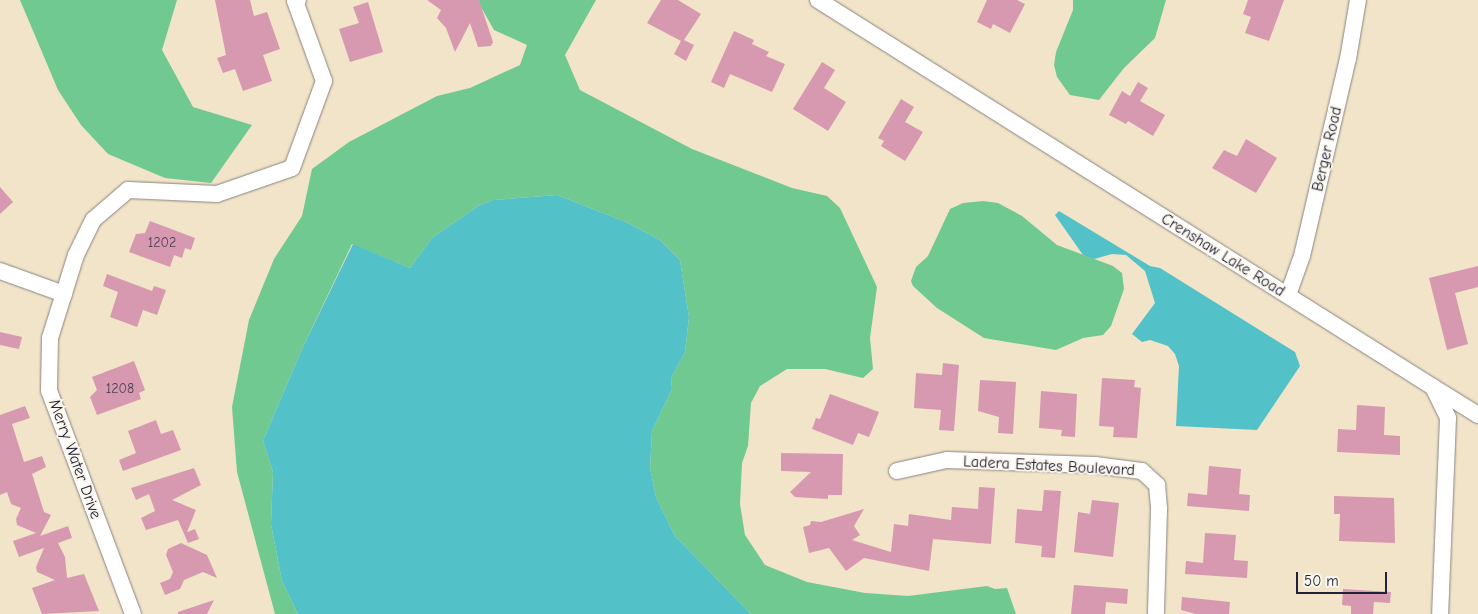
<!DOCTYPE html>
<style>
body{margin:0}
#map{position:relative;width:1478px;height:614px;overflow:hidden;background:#f1e4c8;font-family:"Comic Neue",sans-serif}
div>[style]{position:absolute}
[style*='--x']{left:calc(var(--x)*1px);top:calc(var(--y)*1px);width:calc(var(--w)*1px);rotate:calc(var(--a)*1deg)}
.green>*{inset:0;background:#6fc990}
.water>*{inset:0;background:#53c1c8}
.building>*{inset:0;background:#d799b0}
.roads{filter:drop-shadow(0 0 1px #8a8382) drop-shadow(0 0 1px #8a8382)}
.minor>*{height:16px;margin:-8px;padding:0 8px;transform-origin:8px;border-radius:8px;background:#fff}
span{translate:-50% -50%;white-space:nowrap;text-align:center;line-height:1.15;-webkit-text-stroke:4px #fbf7ec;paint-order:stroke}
.number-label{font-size:14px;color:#4f4058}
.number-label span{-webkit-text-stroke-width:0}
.street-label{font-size:16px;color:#22223b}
.scale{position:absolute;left:1296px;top:572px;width:91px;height:22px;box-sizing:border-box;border:2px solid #22223b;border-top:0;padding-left:6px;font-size:15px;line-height:18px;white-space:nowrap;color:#22223b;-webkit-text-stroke:4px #fbf7ec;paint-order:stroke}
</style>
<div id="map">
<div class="green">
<i style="clip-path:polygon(20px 0,177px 0,162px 50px,193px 107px,252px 125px,211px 183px,165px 178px,108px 154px,81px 125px,58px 90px)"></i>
<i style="clip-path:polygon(477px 0,596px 0,565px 55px,580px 90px,692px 149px,792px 188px,827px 196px,840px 208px,877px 287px,870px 338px,873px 369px,863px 378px,825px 369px,787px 369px,760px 386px,751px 403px,748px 446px,742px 463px,740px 504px,745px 535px,765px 565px,807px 582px,865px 593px,908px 596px,987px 586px,995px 589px,1007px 588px,1016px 614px,751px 614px,675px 536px,656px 497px,650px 468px,652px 431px,672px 389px,671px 378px,685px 352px,689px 317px,680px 260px,660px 240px,626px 222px,557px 195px,493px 200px,478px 206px,432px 238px,410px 268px,352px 244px,302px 349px,263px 441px,273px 472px,271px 524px,282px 581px,298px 614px,275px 614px,237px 472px,232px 407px,249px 320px,274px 259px,302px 216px,312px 169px,349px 142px,437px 96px,470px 88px,520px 65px,527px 45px,494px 30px)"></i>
<i style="clip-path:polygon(1073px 0,1166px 0,1155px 38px,1124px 68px,1099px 100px,1070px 95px,1057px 77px,1054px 65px,1056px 52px,1073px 10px)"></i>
<i style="clip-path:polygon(983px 201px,998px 203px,1022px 216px,1057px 245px,1113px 266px,1122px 273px,1124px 289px,1111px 326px,1103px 335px,1083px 338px,1056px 350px,984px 338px,937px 308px,913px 286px,911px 281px,916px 267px,928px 256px,950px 209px,963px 203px)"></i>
</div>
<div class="water">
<i style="clip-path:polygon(557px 195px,626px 222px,660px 240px,680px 260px,689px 317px,685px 352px,671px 378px,672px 389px,652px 431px,650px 468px,656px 497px,675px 536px,751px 614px,298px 614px,282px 581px,271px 524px,273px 472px,263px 441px,302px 349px,353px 244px,410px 268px,432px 238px,478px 206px,493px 200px)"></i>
<i style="clip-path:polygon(1059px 211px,1150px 266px,1160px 268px,1295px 352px,1300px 366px,1257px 430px,1176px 426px,1179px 366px,1175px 354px,1168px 346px,1150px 340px,1142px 342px,1132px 334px,1155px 303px,1145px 271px,1126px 255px,1112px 254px,1094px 259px,1083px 255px,1055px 215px)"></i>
</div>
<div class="building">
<i style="clip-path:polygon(215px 0,250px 0,254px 16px,267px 12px,280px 49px,263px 55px,272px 81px,243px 91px,235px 69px,223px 73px,217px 58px,226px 55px)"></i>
<i style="clip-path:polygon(427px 0,479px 0,493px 42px,491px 46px,478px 47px,470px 23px,455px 52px,446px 28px,437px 18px,441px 10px)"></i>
<i style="clip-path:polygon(661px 0,678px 0,701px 14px,684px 40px,694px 45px,686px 61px,674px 54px,681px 41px,647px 23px)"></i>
<i style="clip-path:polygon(987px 0,1017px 0,1025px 4px,1010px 33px,993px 24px,991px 29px,977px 22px)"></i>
<i style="clip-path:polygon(1248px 0,1284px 0,1269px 41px,1245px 33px,1251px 17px,1243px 14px)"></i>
<i style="clip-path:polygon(368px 2px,383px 52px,350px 62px,339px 29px,359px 23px,353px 7px)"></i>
<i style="clip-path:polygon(734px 31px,754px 40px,752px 44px,769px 52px,766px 56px,785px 64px,772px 92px,730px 74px,724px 88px,711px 82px)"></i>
<i style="clip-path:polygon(822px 62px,835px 70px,824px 88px,846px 102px,828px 131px,793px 109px)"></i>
<i style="clip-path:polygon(1138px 82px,1148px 88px,1140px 101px,1165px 115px,1153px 136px,1128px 121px,1126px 124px,1109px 115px,1122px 91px,1130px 96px)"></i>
<i style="clip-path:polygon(901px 99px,914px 107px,905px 122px,923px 132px,905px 161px,881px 146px,884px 141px,878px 138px)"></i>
<i style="clip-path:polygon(1246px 139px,1277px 158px,1256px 193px,1212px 168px,1224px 150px,1237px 156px)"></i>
<i style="clip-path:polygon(0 187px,13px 202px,0 214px)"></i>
<i style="clip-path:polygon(150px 221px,195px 238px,191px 250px,185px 248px,182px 258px,174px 255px,170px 267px,129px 252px,136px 234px,145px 233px)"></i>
<i style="clip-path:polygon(1478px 266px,1478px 287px,1455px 293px,1468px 344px,1447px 350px,1429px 278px)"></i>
<i style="clip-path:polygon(107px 274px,152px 291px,154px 286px,166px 290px,157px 315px,143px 310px,137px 327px,110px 317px,118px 292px,103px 286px)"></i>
<i style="clip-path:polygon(0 332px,22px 337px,19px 349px,0 345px)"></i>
<i style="clip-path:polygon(134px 361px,145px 390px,139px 393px,141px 399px,97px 415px,90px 397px,97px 390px,92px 377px)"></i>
<i style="clip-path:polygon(943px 363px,959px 365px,954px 431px,939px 430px,941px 410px,914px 408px,916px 373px,942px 375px)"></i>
<i style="clip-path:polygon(1102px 378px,1135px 380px,1134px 387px,1141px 388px,1137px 438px,1113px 437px,1114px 427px,1099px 426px)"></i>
<i style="clip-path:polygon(980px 380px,1016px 382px,1013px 434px,998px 433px,999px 417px,978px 411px)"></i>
<i style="clip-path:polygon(1041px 391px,1077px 394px,1075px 437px,1061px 436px,1062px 430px,1039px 428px)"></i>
<i style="clip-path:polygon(830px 394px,879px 412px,869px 437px,858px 433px,853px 445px,812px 429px,816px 418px,820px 419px)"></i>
<i style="clip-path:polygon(1357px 405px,1385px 407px,1384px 435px,1400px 436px,1400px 455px,1337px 452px,1338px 429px,1356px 430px)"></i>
<i style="clip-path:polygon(25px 406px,30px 418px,12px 424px,24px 462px,42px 456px,46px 467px,32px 474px,44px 512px,51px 515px,40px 536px,68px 526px,72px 538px,58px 543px,65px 557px,67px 578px,84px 574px,99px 611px,42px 614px,32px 588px,55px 580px,37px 572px,36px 567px,44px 548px,19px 557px,13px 541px,36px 533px,17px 525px,16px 519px,21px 508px,11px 504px,7px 492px,0 495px,0 415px)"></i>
<i style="clip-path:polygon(156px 420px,161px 434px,173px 430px,181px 450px,123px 471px,119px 460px,136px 453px,128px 431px)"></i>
<i style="clip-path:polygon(781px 453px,843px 454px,842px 495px,828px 495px,828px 499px,795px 497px,790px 492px,811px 472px,781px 471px)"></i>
<i style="clip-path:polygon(1209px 466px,1241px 469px,1239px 494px,1250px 495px,1249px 511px,1187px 506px,1188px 493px,1207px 495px)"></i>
<i style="clip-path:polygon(194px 468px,201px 485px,172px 500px,196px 510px,187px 532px,195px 529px,199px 539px,188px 543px,178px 520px,146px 530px,141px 518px,155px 511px,149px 494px,136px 500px,131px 488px)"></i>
<i style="clip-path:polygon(979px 487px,995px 488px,991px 544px,933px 539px,929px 571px,864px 558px,846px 571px,829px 548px,809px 553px,803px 527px,810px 525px,811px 521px,821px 522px,864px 509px,854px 526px,860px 535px,852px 540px,891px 552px,894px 524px,908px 526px,909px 514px,951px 520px,952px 507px,978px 509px)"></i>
<i style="clip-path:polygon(1044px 490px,1061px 491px,1055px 558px,1041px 557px,1042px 546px,1015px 543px,1017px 509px,1042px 511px)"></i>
<i style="clip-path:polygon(1334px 496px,1394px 498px,1395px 543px,1339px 541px,1340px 514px,1334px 514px)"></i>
<i style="clip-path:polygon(1092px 500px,1119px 503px,1113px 557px,1074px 552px,1078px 512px,1090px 514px)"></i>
<i style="clip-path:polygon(1205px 533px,1236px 535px,1234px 560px,1248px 561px,1247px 578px,1185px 574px,1186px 561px,1203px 563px)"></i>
<i style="clip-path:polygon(181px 543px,207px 555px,217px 578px,203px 572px,184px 580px,180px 589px,165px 595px,160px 583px,170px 579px,173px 572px,166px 555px,168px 549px)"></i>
<i style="clip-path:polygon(1074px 585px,1128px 589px,1127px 604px,1106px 602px,1105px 614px,1071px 614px)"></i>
<i style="clip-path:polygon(1343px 589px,1391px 592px,1390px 603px,1374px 602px,1373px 614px,1351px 614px,1351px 606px,1342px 605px)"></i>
<i style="clip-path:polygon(1182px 597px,1230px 602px,1229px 614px,1196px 614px,1181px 610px)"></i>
<i style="clip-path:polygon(214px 600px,207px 614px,178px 614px,178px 612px)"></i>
</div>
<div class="roads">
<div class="minor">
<i style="--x:818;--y:0;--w:727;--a:32.18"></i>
<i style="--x:1433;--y:387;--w:34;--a:64"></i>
<i style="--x:1448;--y:418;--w:196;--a:92.3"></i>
<i style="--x:0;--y:271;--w:68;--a:19.8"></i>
<i style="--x:1288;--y:295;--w:41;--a:-70.3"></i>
<i style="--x:1302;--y:256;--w:202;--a:-76.9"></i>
<i style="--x:1348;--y:59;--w:60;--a:-80.4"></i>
<i style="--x:1433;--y:387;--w:53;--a:31.9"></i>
<i style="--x:897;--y:471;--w:51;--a:-12.4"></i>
<i style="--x:947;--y:460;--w:148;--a:1.9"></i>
<i style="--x:1095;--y:465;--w:47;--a:7.3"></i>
<i style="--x:1142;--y:471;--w:21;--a:43"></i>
<i style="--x:1157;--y:485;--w:25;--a:85"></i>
<i style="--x:1159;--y:510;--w:104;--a:91.7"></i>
<i style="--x:133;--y:614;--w:238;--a:-110.6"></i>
<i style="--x:49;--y:391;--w:53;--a:-88.9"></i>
<i style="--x:50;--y:338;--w:87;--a:-72.6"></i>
<i style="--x:76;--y:255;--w:39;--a:-64"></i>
<i style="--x:93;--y:220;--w:46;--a:-40.6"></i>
<i style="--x:128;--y:190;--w:89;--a:2.6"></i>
<i style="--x:217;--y:194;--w:79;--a:-19.1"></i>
<i style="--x:292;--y:168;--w:93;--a:-69.8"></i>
<i style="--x:324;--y:81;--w:85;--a:-109.9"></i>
<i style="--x:295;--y:1;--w:3;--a:-18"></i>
</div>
</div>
<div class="number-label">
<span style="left:162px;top:243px">1202</span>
<span style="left:120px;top:389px">1208</span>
</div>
<div class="street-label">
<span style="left:1327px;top:149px;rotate:-77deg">Berger Road</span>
<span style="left:1223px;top:255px;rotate:32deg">Crenshaw Lake Road</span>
<span style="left:75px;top:459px;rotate:70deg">Merry Water Drive</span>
<span style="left:1049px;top:466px;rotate:3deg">Ladera Estates Boulevard</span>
</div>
<div class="scale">50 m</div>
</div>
